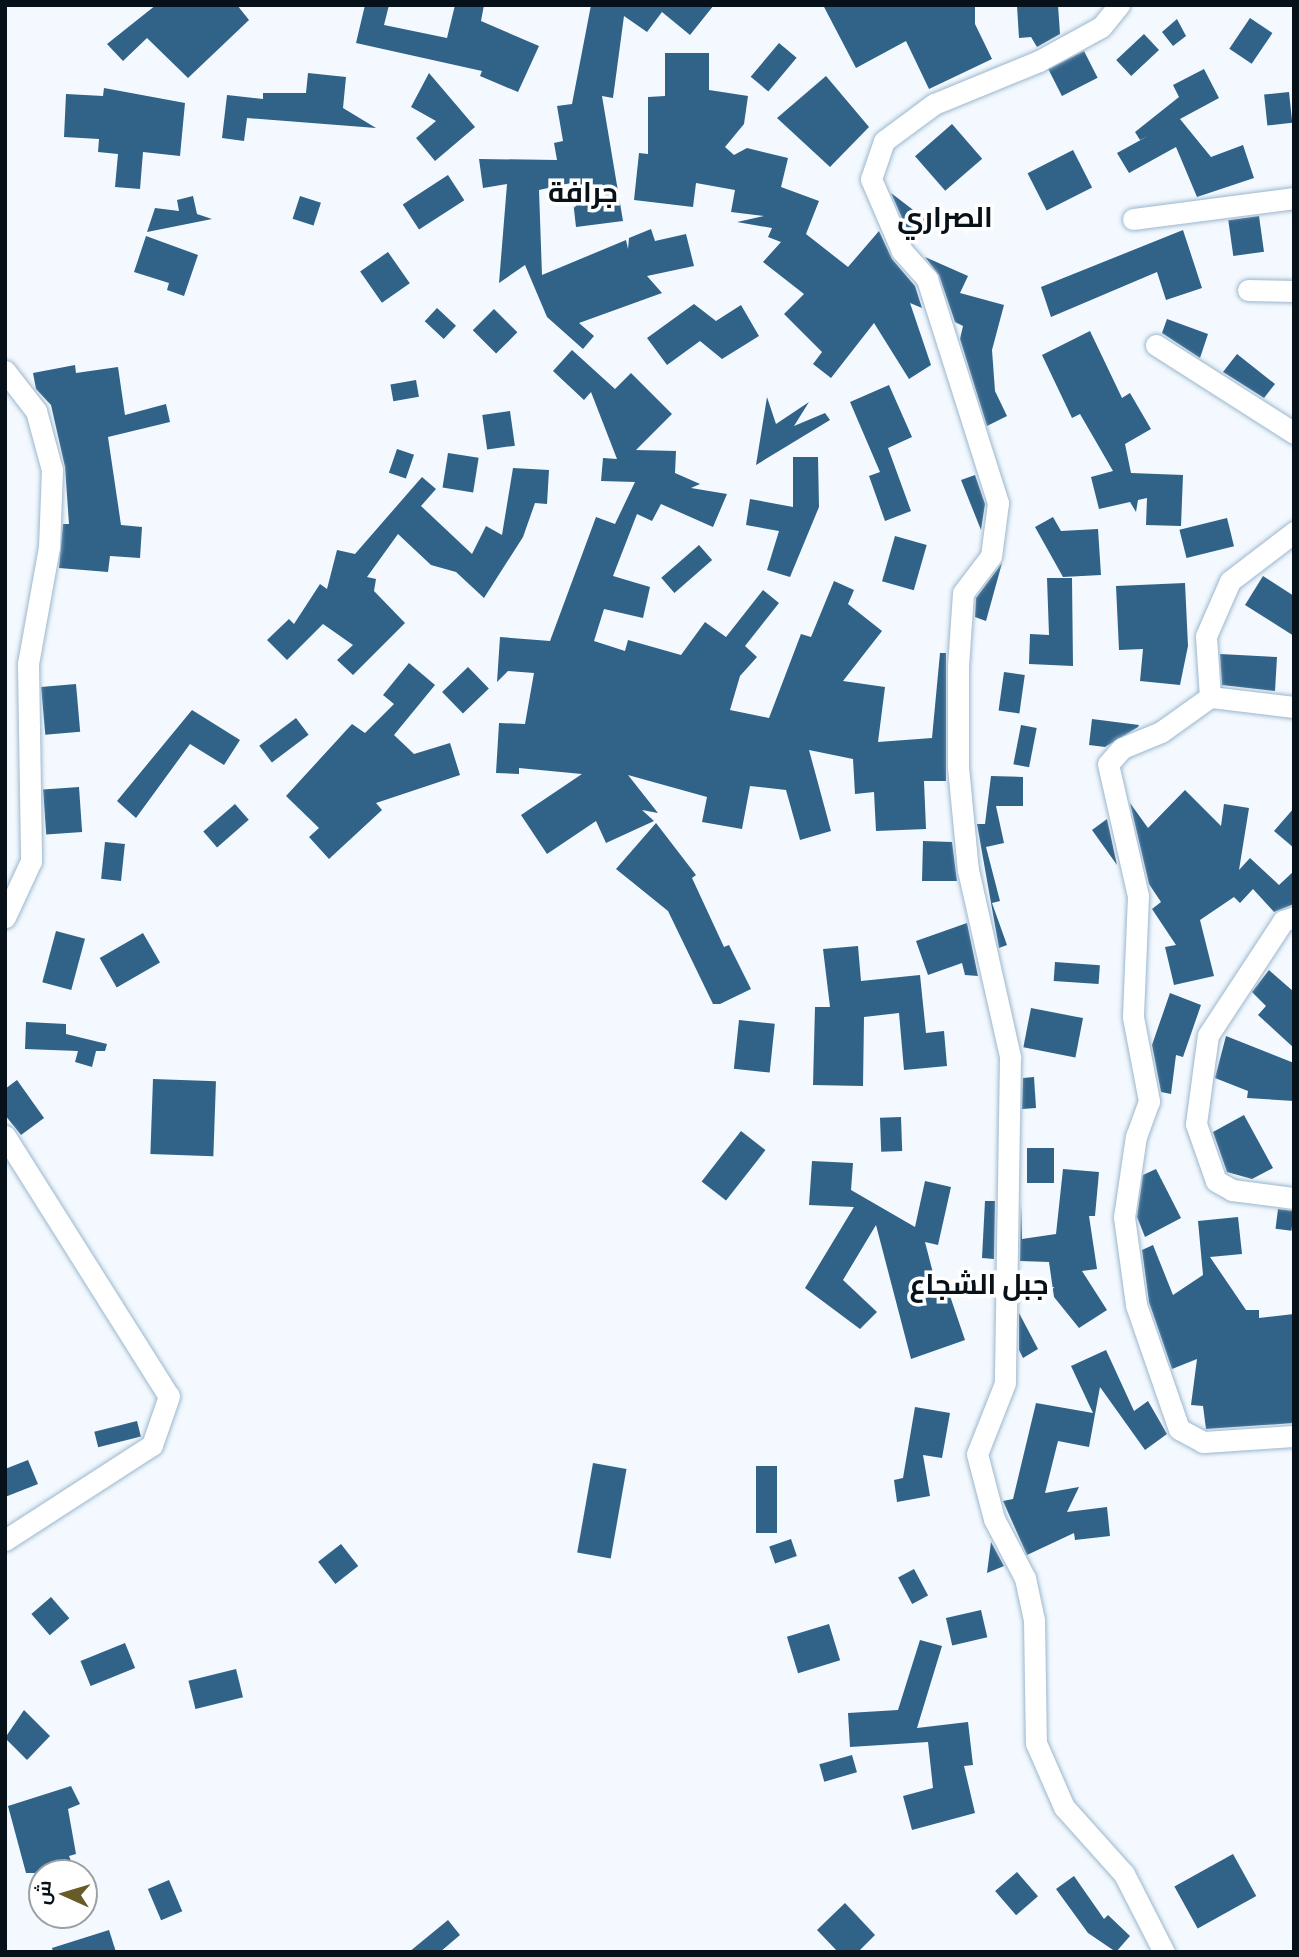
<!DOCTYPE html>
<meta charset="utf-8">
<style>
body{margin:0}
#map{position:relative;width:1299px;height:1957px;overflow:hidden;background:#f3f9fe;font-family:"Fira Sans Condensed",Cairo,sans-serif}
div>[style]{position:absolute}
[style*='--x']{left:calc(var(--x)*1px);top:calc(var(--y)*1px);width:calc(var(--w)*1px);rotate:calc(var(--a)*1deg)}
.building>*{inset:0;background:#316288;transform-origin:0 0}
.roads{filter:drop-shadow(0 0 2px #9bb6ce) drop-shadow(0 0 2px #9bb6ce)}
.minor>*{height:21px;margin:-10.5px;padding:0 10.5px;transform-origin:10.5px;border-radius:10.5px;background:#fff}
span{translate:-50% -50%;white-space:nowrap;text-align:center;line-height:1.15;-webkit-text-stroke:7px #fff;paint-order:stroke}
.district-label{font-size:28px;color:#071119;font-weight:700}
.frame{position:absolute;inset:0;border:7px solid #071119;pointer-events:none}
.north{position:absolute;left:28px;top:1859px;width:70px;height:70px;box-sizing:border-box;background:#fff;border:2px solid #9ca0a3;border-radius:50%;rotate:274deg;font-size:19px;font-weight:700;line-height:28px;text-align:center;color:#071119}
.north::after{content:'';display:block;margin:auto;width:24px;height:32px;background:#695b28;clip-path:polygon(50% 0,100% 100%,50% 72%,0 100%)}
</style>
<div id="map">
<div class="building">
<i style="clip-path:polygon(156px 5px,237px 5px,249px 20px,188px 78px,147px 38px,123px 61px,107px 44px)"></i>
<i style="clip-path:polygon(365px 5px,389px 5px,384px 25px,447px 38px,455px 5px,484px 5px,481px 21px,539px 46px,518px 92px,480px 76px,482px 71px,356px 43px)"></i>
<i style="clip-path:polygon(591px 5px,714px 5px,690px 35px,662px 12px,647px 32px,624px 16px,613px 98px,602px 96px,623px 221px,576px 227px,571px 183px,539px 190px,542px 275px,626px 240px,628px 249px,629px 238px,651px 229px,655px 241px,686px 234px,694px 266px,647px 276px,662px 293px,579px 323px,594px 336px,583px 349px,547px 317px,525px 265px,499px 283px,507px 184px,483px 188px,479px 159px,557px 160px,554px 143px,563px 141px,557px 106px,572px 104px)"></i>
<i style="clip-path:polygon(823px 5px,975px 5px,975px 24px,992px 59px,929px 89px,906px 41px,856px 68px)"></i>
<i style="clip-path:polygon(1058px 5px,1060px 34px,1037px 47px,1031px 37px,1019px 38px,1017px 6px)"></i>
<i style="left:1250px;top:18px;width:27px;height:37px;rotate:34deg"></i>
<i style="clip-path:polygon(1177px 19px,1186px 36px,1173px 46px,1162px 32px)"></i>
<i style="left:1144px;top:34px;width:22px;height:38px;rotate:47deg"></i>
<i style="left:779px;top:43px;width:23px;height:44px;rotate:40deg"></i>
<i style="left:1084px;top:51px;width:30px;height:40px;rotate:63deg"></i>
<i style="clip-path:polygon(665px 53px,709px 53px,709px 90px,748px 96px,744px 124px,725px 147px,734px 155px,747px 148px,788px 158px,781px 187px,819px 201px,806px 234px,848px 267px,879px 231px,892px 259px,915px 286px,922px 308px,910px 303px,931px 365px,909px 379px,874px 323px,831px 378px,813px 364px,822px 352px,784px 314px,804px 294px,763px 262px,781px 242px,768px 237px,772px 228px,737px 222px,764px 216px,731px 212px,735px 190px,696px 183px,693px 207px,634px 200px,639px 153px,648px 154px,648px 97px,665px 96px)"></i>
<i style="clip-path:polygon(1204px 69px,1219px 98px,1180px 119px,1211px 157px,1243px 145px,1254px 178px,1197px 197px,1176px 147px,1129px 173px,1117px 153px,1148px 136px,1140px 140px,1135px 132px,1179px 97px,1173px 85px)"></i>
<i style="clip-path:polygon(308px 73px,346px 77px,343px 108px,376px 128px,247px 118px,244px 141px,222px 138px,227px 95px,263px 99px,263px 93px,306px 93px)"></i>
<i style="clip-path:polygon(429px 73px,475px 127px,435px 161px,416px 138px,436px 121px,411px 107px)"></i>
<i style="clip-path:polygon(826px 76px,869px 127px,830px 167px,777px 118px)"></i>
<i style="clip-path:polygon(104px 88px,185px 103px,180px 156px,143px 152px,140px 189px,115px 187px,118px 154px,98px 152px,99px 139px,64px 137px,66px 94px,103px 96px)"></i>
<i style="left:1289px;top:92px;width:31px;height:25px;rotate:84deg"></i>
<i style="left:952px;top:124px;width:46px;height:49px;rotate:49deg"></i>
<i style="left:1073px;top:150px;width:42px;height:51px;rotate:63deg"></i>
<i style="left:448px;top:175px;width:30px;height:54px;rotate:57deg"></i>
<i style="clip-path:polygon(891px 193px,925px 219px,913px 233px,906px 227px)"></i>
<i style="clip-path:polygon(193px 196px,197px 214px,212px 219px,147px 232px,155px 208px,179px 211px,177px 200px)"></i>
<i style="left:300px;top:196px;width:22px;height:24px;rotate:18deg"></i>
<i style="left:1259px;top:216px;width:36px;height:31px;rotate:82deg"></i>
<i style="clip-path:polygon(1183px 230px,1202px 288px,1166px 300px,1157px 272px,1051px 317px,1041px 287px)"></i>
<i style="clip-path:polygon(146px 236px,198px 255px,184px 296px,167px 290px,169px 283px,134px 272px)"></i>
<i style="left:388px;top:252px;width:38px;height:34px;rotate:55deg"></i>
<i style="clip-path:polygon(925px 257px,968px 276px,960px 293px,1004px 305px,992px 350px,995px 391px,1007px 416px,987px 426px,960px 339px,963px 326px,955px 322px,939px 275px)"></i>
<i style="clip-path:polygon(694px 304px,716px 321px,741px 305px,759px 336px,722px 359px,700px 341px,667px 365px,647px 338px)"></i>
<i style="left:437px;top:308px;width:26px;height:18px;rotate:43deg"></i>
<i style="left:494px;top:309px;width:33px;height:30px;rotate:45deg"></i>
<i style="clip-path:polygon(1167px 319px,1208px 334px,1200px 358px,1162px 333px)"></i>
<i style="clip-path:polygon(1090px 331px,1122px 398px,1130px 393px,1151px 429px,1125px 444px,1131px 473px,1183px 475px,1181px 526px,1146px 525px,1147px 498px,1138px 500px,1136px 512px,1130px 502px,1099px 509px,1091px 477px,1113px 471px,1080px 414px,1072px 418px,1042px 355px)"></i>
<i style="clip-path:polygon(572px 350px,615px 389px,631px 373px,672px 414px,636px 450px,676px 451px,675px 473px,700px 484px,691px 488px,727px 494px,713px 527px,661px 504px,652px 521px,637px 514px,613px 576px,650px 587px,643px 618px,604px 609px,594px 641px,625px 651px,628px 640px,681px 655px,705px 622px,726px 637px,763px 590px,779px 603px,745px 646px,757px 657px,740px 676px,730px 710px,769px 718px,801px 634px,811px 637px,834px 581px,854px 590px,848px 604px,882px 631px,843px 681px,885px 687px,878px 742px,932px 738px,940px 653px,946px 653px,946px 781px,924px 781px,926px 829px,876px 831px,874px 792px,855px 794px,853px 759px,809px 750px,831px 831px,800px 840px,786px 790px,750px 786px,742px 829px,702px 822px,707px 797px,628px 775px,658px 813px,642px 810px,654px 821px,606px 843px,596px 821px,547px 854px,521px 815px,582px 774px,519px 768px,519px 774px,496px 773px,499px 723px,525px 724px,534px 673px,508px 671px,497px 682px,500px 637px,550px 641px,596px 517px,615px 524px,635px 482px,601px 481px,603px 458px,617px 459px,591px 392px,584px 400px,553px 371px)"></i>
<i style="clip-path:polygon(1237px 354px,1275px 384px,1264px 398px,1223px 372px)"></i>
<i style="clip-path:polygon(75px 365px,76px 373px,118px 367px,125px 415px,166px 404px,170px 422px,108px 437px,121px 525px,142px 527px,140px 558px,110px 556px,108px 572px,59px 568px,63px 524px,69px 524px,65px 467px,51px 405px,36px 389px,33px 373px)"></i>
<i style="left:416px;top:380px;width:17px;height:26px;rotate:80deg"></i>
<i style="clip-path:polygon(889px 385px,912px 437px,888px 448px,911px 511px,885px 521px,869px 476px,880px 472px,850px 402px)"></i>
<i style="clip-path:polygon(767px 397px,776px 424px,809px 402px,794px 426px,825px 413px,830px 420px,756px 465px)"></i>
<i style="left:510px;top:411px;width:35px;height:28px;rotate:82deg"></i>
<i style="left:397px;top:449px;width:18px;height:25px;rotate:19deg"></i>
<i style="left:448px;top:453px;width:31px;height:35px;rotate:9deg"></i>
<i style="clip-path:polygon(793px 457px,818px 457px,819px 507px,790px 577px,767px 570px,779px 531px,746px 525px,750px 499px,793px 507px)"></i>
<i style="clip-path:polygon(513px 468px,549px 470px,547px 504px,535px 503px,523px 537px,484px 598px,456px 572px,431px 565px,398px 534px,367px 577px,376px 579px,374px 591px,405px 623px,353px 675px,337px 660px,353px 645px,323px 624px,287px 660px,267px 640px,289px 619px,294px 624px,320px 584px,327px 589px,337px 550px,355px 554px,422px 477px,436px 489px,421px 506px,472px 554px,486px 526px,502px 535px)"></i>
<i style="clip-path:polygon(975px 475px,985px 504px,981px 530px,961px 480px)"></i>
<i style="clip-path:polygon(1053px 517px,1061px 531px,1098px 529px,1101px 575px,1063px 577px,1035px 527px)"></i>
<i style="left:1227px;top:518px;width:29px;height:49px;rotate:76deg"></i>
<i style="left:895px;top:536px;width:33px;height:47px;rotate:16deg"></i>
<i style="left:699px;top:545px;width:20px;height:50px;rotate:49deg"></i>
<i style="clip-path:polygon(1002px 563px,986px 621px,975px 617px,976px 598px)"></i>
<i style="clip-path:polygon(1263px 576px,1294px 596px,1294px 636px,1245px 605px)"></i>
<i style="clip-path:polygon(1047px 578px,1072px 578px,1073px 666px,1029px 664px,1030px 634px,1049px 635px)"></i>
<i style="clip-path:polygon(1185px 583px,1188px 646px,1180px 685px,1140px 681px,1143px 649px,1119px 650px,1116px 586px)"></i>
<i style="clip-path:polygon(1220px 654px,1277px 657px,1275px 691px,1222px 685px)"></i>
<i style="clip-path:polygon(409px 663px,435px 685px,394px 735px,414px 754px,450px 743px,460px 775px,376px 803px,382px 810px,329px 859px,309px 837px,319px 828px,286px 796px,352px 724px,365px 733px,394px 704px,383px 695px)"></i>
<i style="left:468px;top:667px;width:30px;height:36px;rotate:46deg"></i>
<i style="left:1004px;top:672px;width:21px;height:39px;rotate:8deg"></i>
<i style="left:76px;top:684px;width:48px;height:35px;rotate:85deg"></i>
<i style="clip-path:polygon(192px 710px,240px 740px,224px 765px,190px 744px,136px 818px,117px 801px)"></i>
<i style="left:296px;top:718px;width:21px;height:46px;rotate:53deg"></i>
<i style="clip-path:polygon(1092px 719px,1139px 725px,1138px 727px,1105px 747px,1089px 745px)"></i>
<i style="left:1021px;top:725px;width:16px;height:40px;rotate:11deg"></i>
<i style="clip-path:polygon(991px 776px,1023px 777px,1023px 806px,996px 806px,1004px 843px,986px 847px,1000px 901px,992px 903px,1007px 945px,999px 948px,977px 824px,985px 824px)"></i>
<i style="left:79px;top:787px;width:45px;height:36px;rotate:86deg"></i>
<i style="clip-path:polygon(1185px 790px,1221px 826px,1224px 804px,1249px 808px,1239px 870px,1250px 858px,1279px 885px,1294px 871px,1294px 904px,1274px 912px,1253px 889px,1240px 903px,1234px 897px,1200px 920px,1214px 976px,1174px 985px,1165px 947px,1176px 945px,1152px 909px,1161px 902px,1149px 884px,1130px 803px,1148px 828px)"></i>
<i style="left:235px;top:804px;width:21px;height:42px;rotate:49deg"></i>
<i style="clip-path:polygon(1294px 808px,1294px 848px,1274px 831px)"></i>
<i style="clip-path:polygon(1107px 819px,1117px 865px,1092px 830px)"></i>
<i style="clip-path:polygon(656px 823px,696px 875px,692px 878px,724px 947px,729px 945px,751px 989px,720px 1004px,713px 1004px,668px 911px,616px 869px)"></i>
<i style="clip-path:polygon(923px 841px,952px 842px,957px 881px,922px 881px)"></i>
<i style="left:105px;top:842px;width:20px;height:37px;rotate:6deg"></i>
<i style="clip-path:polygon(967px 923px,978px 976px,965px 975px,962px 963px,928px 975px,916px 941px)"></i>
<i style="left:56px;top:931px;width:30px;height:53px;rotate:15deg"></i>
<i style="left:143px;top:933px;width:34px;height:50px;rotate:60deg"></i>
<i style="clip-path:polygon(858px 946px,861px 981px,920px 975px,926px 1033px,944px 1031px,947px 1066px,904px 1070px,899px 1013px,864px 1017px,863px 1086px,813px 1085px,815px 1007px,830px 1007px,823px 949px)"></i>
<i style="left:1055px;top:962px;width:45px;height:19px;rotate:4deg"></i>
<i style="clip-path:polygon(1269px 970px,1294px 992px,1294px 1048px,1258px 1015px,1266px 1006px,1252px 992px)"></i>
<i style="clip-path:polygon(1170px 993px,1201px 1005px,1183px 1057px,1176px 1055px,1171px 1094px,1161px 1092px,1152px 1045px)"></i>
<i style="left:1031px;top:1008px;width:53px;height:40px;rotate:11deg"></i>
<i style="left:739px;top:1020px;width:36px;height:49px;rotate:6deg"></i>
<i style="clip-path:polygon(26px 1022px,66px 1024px,66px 1034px,107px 1044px,105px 1051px,96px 1051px,92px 1067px,75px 1062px,78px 1051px,25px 1049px)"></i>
<i style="clip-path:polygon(1226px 1036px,1294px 1063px,1294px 1101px,1247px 1098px,1248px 1091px,1215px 1078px)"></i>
<i style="clip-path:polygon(1034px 1077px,1036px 1108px,1022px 1109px,1023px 1078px)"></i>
<i style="left:153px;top:1079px;width:63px;height:75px;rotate:2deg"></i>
<i style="clip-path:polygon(17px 1080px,44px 1118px,21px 1135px,5px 1115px,5px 1089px)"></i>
<i style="clip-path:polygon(1244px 1115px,1273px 1168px,1252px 1179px,1227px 1172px,1213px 1132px)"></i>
<i style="left:901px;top:1117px;width:34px;height:21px;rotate:88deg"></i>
<i style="left:741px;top:1131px;width:31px;height:64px;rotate:38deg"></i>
<i style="left:1027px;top:1148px;width:27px;height:35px"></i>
<i style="clip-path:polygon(812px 1161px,853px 1163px,851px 1190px,915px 1227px,925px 1181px,951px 1187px,938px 1245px,925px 1242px,939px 1296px,949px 1293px,965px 1340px,911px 1359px,876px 1225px,843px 1280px,877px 1312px,860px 1329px,805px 1288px,854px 1207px,809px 1205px)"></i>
<i style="clip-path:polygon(1063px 1169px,1099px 1172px,1095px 1216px,1089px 1216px,1097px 1269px,1082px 1271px,1107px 1310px,1079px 1328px,1054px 1297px,1049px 1262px,1020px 1261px,1021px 1203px,1022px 1239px,1056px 1234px)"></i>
<i style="clip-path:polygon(1156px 1169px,1181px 1218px,1145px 1237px,1137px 1217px,1143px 1175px)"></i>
<i style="clip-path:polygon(985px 1201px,995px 1201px,994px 1259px,982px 1258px)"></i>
<i style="left:1278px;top:1209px;width:16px;height:20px;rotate:7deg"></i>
<i style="clip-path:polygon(1238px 1217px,1242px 1254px,1210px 1257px,1246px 1310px,1259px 1310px,1259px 1318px,1294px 1314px,1294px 1423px,1206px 1429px,1203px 1406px,1191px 1405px,1197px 1359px,1172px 1369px,1149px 1302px,1142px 1250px,1153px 1245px,1173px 1295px,1203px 1275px,1198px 1221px)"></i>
<i style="clip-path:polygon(1019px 1313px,1038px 1349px,1023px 1358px,1019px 1350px)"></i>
<i style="clip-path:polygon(1106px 1350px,1134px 1411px,1148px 1401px,1167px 1434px,1145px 1450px,1100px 1387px,1089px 1447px,1058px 1441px,1045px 1493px,1079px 1487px,1067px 1512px,1107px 1507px,1110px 1536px,1075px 1540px,1074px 1533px,1027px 1555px,1003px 1501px,1013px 1499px,1036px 1403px,1093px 1413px,1071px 1366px)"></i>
<i style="clip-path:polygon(915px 1407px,950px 1413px,942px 1458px,923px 1455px,930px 1496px,897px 1502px,894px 1480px,903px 1478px)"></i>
<i style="left:137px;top:1421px;width:16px;height:44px;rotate:76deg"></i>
<i style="clip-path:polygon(28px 1460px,38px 1484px,5px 1497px,5px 1469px)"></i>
<i style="left:593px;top:1463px;width:34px;height:91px;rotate:10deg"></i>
<i style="left:756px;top:1466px;width:21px;height:67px"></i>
<i style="left:791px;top:1539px;width:18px;height:23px;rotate:71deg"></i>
<i style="clip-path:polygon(991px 1542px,1004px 1566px,987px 1573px)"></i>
<i style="left:341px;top:1544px;width:28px;height:29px;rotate:52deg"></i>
<i style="left:914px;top:1569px;width:30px;height:18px;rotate:62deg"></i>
<i style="left:51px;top:1597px;width:28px;height:26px;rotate:49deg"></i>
<i style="left:981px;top:1610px;width:28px;height:36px;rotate:77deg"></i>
<i style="left:829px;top:1624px;width:38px;height:44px;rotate:73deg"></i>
<i style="clip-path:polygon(920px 1640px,942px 1646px,917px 1728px,968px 1722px,973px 1765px,964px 1766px,975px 1813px,912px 1830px,903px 1796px,933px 1788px,928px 1742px,850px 1747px,848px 1713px,898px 1710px)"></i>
<i style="left:125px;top:1643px;width:27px;height:48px;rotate:68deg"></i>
<i style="left:236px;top:1669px;width:29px;height:49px;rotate:76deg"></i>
<i style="clip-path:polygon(24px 1710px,50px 1736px,27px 1760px,5px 1738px)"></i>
<i style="left:852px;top:1755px;width:18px;height:34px;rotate:74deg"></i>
<i style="clip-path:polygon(71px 1786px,80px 1804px,68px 1809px,76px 1854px,69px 1856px,76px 1873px,26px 1873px,8px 1806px)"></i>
<i style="left:1233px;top:1854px;width:48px;height:67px;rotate:61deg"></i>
<i style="left:1017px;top:1872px;width:32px;height:29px;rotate:49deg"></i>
<i style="clip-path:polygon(1074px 1876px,1104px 1919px,1108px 1915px,1130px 1936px,1116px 1952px,1088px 1933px,1056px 1889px)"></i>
<i style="left:169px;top:1880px;width:34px;height:23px;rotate:67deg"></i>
<i style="clip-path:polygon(845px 1903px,875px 1935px,858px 1952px,838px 1952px,817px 1930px)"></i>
<i style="clip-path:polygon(448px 1920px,460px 1935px,440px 1952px,409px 1952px)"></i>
<i style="clip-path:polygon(109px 1930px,116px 1952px,53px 1952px,52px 1948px)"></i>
</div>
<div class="roads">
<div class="minor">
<i style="--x:1119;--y:5;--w:28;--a:129"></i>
<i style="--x:1101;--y:27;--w:71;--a:151.3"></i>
<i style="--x:1039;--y:61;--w:113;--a:157.7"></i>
<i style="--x:934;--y:104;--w:62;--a:143.5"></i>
<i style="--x:884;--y:141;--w:40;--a:108.9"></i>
<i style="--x:871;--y:179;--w:78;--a:66.7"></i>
<i style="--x:902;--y:251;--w:38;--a:48"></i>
<i style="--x:927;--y:279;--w:235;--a:72.4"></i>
<i style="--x:998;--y:503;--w:53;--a:97.5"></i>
<i style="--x:991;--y:556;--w:46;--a:127.1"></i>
<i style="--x:963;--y:593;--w:74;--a:93.9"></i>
<i style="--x:958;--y:667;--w:100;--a:90"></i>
<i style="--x:958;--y:767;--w:103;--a:84.5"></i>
<i style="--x:968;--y:870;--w:192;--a:77.3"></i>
<i style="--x:1010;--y:1057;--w:326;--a:90.9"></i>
<i style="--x:1005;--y:1383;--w:76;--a:111.5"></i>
<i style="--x:977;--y:1454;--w:67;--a:75.3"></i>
<i style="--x:994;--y:1519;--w:67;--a:62.3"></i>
<i style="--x:1025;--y:1578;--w:43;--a:77.9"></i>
<i style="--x:1034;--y:1620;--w:123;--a:89.1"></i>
<i style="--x:1036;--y:1743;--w:70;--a:66.4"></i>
<i style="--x:1064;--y:1807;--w:90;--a:48.2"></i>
<i style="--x:1124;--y:1874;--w:88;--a:62.9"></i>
<i style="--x:1133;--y:219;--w:162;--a:-7.4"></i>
<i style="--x:1248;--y:290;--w:46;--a:1.2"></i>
<i style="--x:1156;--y:345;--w:164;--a:32.5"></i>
<i style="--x:5;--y:371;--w:51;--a:52.2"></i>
<i style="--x:36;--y:411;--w:61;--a:74.8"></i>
<i style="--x:52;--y:470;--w:77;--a:92.2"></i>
<i style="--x:49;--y:547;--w:119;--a:100.2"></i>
<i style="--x:28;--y:664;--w:197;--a:89.1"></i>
<i style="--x:31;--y:861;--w:62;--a:114.9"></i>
<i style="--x:1210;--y:697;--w:61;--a:-93.8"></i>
<i style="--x:1206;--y:636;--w:60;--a:-66.4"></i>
<i style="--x:1230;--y:581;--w:81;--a:-37.4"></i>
<i style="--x:1294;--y:707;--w:85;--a:-173.2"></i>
<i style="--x:1210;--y:697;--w:60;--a:144.5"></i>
<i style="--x:1161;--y:732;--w:42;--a:157.7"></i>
<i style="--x:1122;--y:748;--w:21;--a:131"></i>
<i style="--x:1108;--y:764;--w:135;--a:77.2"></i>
<i style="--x:1138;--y:896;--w:121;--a:92.4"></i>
<i style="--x:1133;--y:1017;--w:86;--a:79.2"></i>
<i style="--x:1149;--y:1101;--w:37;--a:110"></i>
<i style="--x:1136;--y:1136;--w:82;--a:98.4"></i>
<i style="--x:1124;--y:1217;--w:89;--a:82.2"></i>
<i style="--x:1136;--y:1305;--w:131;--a:70.9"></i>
<i style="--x:1179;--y:1429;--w:27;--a:28"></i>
<i style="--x:1203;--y:1442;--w:91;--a:-3.8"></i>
<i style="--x:1294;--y:917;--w:12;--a:160"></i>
<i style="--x:1283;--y:921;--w:136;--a:123.3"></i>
<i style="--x:1208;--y:1035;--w:90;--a:97.7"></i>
<i style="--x:1196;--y:1124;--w:60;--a:70.7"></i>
<i style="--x:1216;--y:1181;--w:18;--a:29"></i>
<i style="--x:1232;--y:1190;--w:63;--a:7.4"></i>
<i style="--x:5;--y:1136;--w:307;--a:57.8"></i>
<i style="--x:169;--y:1396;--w:52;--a:109.1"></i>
<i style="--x:152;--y:1445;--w:175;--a:147.1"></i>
</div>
</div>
<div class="district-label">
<span style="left:583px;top:193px">جرافة</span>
<span style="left:945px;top:218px">الصراري</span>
<span style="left:979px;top:1285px">جبل الشجاع</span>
</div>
<div class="frame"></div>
<div class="north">ش</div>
</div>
